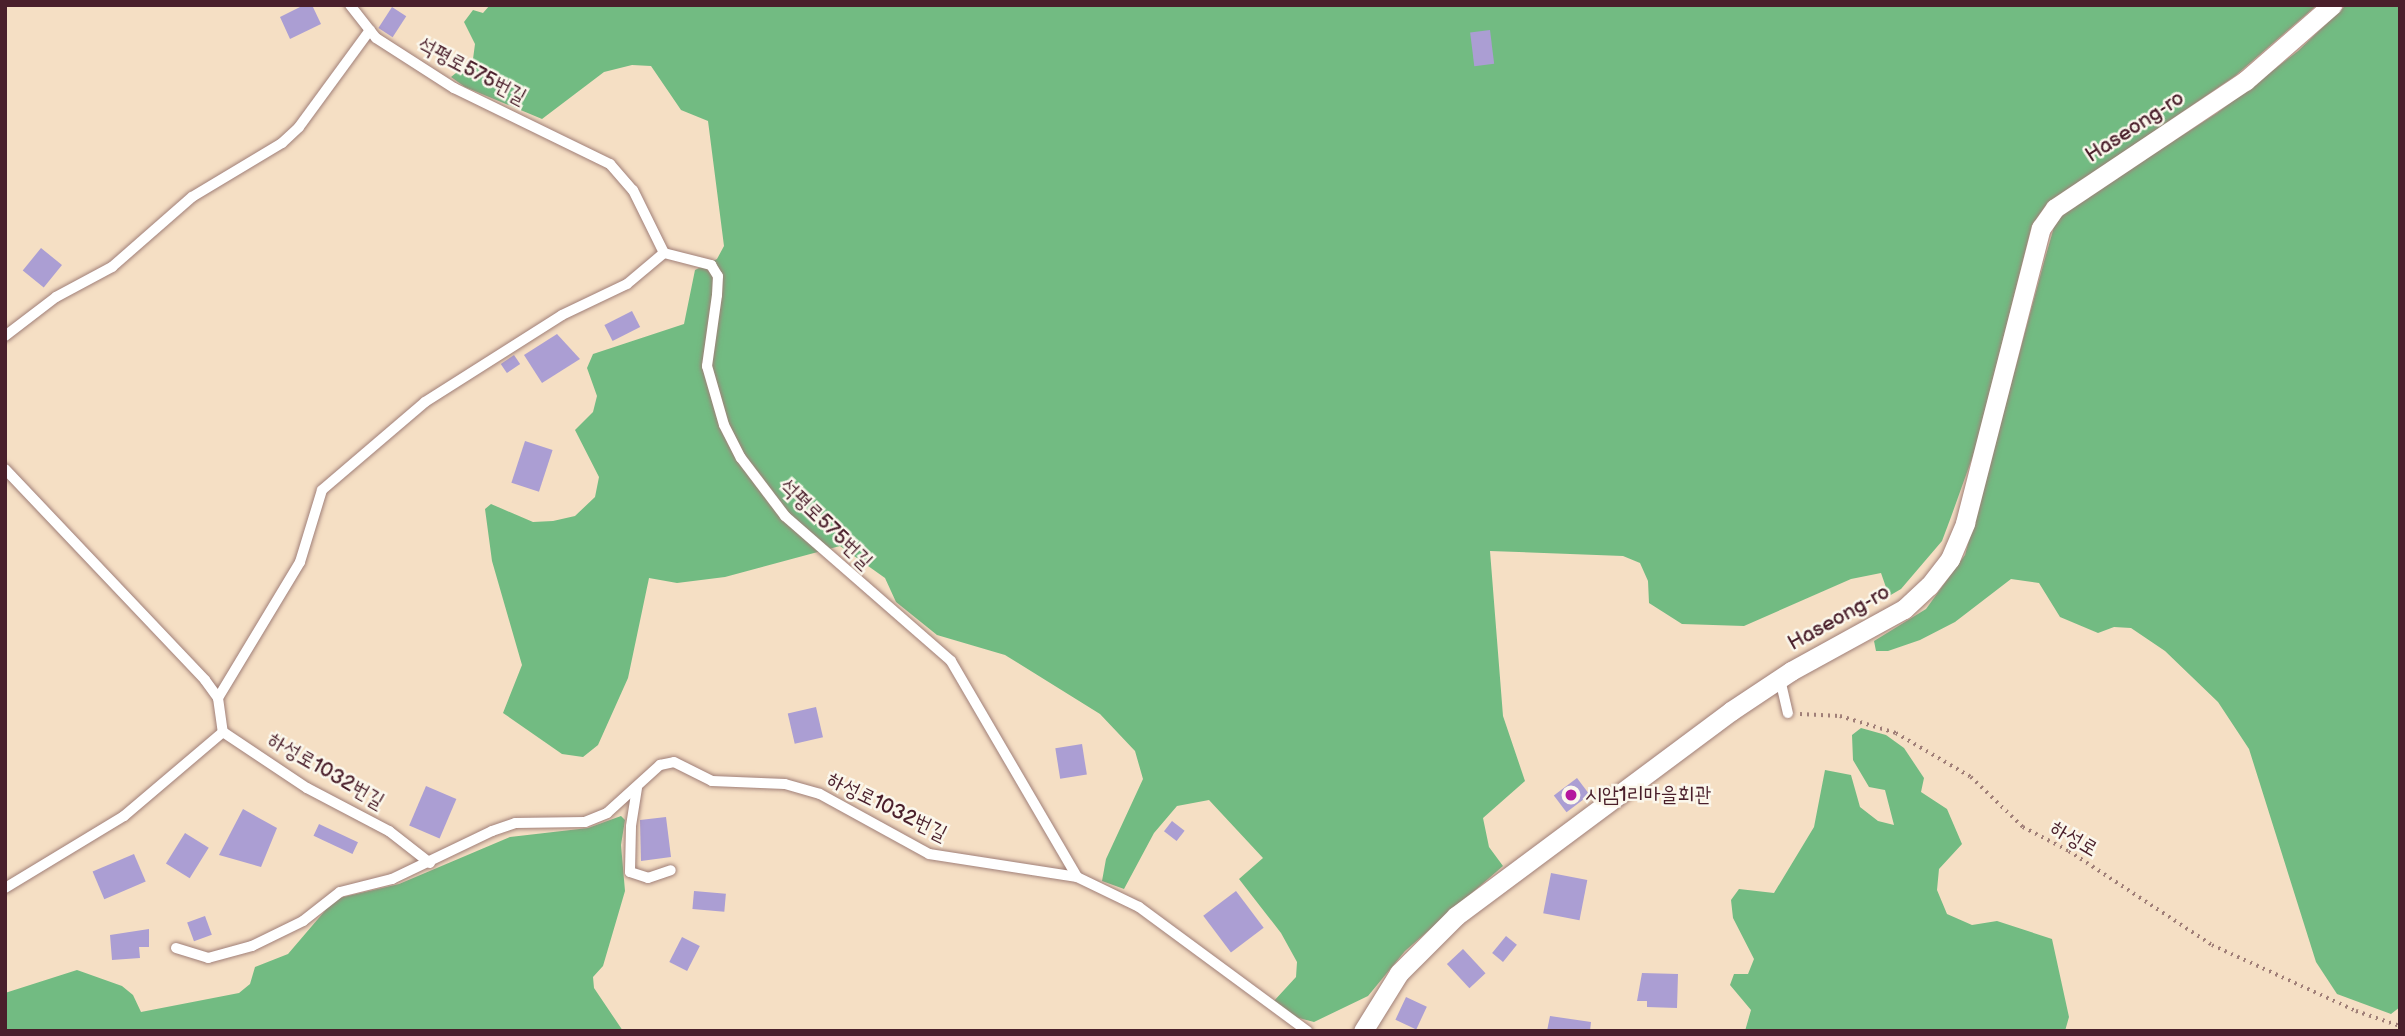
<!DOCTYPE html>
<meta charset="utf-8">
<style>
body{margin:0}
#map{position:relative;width:2405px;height:1036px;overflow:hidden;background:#f5dfc4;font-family:"Balsamiq Sans","Poor Story",sans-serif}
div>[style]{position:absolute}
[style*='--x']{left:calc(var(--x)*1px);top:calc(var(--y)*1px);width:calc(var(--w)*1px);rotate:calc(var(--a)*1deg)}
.forest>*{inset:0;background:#72bb82}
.building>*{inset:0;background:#ab9ed3;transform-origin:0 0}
.path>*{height:3.5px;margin-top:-1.75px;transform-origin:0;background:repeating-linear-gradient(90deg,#a07f78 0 2px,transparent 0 7px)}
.roads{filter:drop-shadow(0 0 2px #a07f78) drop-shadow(0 0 2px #a07f78)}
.lane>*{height:10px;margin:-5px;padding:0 5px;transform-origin:5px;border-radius:5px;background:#fff}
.street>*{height:19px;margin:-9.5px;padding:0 9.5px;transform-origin:9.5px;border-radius:9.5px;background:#fff}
.dots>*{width:19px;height:19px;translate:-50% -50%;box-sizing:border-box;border:4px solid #fbf7ec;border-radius:50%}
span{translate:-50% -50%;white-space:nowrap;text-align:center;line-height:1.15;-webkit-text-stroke:5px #fbf7ec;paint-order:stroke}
.street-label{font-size:21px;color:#4a1f2b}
.poi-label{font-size:21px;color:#4a1f2b}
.left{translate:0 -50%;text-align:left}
.frame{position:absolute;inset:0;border:7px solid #4a1f2b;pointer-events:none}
</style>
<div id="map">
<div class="forest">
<i style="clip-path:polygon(490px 5px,2317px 5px,2235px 76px,2046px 205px,2032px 225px,1975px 450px,1951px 517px,1942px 541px,1901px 589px,1889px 596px,1881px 573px,1851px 579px,1744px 626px,1682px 624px,1649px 603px,1648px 581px,1640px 563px,1623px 556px,1490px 551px,1503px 716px,1525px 781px,1483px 818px,1489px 847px,1503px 866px,1405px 951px,1368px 996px,1314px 1022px,1295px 1017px,1273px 1002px,1296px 977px,1297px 962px,1281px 933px,1239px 879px,1263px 858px,1209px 800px,1177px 806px,1154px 833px,1124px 889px,1102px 881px,1106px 859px,1143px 779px,1135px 751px,1100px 714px,1005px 655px,937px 635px,896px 602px,885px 578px,840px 546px,725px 577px,677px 583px,649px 578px,628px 678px,598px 745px,583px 757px,562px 754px,503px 713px,522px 665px,492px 561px,485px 509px,491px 504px,533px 522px,553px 521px,575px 516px,595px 497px,599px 477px,575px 430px,593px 412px,597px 396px,587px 368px,593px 354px,684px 324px,695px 270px,717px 259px,724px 246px,708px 121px,681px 110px,651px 66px,632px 65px,604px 72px,542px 119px,465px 87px,451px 77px,473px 59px,475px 44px,464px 22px,473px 10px,483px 13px)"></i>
<i style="clip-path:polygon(2346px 5px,2400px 5px,2400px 1007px,2391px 1014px,2337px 994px,2316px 962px,2249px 749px,2218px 702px,2165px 651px,2131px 628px,2114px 627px,2098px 633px,2060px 617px,2039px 583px,2011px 579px,1955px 622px,1920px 640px,1888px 651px,1876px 651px,1874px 641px,1926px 609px,1965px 555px,2044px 262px,2054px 227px,2065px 211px,2217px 113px,2298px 51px)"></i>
<i style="clip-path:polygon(1861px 728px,1886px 735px,1904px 748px,1924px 778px,1921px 792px,1947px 809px,1962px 844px,1939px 869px,1937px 890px,1947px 914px,1972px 925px,1997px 921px,2052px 939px,2069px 1017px,2065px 1031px,1745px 1031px,1751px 1010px,1730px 985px,1734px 974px,1748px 974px,1754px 959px,1733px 918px,1731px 900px,1739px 889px,1774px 893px,1814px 827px,1825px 770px,1851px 775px,1860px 807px,1878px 821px,1894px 825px,1885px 790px,1869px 787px,1853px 760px,1852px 735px)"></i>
<i style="clip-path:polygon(621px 816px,625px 820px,621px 845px,625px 891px,603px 966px,593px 977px,594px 988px,623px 1031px,5px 1031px,5px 993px,77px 970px,122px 986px,133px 995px,141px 1012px,239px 993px,250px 984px,255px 967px,288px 954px,335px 899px,399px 884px,510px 837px,588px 828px)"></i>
</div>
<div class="building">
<i style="clip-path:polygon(304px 5px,312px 5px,321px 24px,290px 39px,280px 17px)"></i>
<i style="left:392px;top:7px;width:17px;height:25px;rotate:33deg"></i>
<i style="left:1490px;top:30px;width:34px;height:20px;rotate:83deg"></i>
<i style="left:41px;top:248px;width:27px;height:29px;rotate:39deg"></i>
<i style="left:632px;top:311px;width:18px;height:31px;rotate:63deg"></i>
<i style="clip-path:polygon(557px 334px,580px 359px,542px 383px,524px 355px)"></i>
<i style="left:514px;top:355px;width:11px;height:16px;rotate:56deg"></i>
<i style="left:525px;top:441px;width:29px;height:44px;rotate:18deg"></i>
<i style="left:816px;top:707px;width:31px;height:29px;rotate:77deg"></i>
<i style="left:1082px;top:744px;width:31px;height:27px;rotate:81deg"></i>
<i style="left:1577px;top:778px;width:21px;height:29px;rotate:53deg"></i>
<i style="left:426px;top:786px;width:33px;height:43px;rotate:23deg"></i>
<i style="clip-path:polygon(243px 809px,277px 828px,261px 867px,219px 855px)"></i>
<i style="clip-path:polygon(666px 817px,671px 857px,641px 861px,640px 820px)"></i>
<i style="left:1172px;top:821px;width:16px;height:13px;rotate:38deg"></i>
<i style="left:319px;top:824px;width:43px;height:13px;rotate:25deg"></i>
<i style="left:185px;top:833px;width:28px;height:36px;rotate:32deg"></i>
<i style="left:134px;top:854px;width:30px;height:45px;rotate:67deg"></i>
<i style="left:1551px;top:873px;width:37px;height:41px;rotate:11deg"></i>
<i style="left:694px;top:891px;width:32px;height:18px;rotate:5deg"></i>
<i style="left:1236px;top:891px;width:46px;height:41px;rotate:53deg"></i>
<i style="left:205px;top:916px;width:20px;height:19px;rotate:70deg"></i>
<i style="clip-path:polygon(149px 929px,149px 947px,139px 947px,140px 958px,112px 960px,110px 935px)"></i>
<i style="left:1506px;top:936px;width:14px;height:22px;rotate:39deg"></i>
<i style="left:682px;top:937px;width:20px;height:28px;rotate:27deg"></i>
<i style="left:1463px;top:949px;width:33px;height:22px;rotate:47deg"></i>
<i style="clip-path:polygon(1642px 973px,1678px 974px,1677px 1008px,1647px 1007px,1647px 1001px,1637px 1001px)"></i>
<i style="left:1406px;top:997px;width:23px;height:25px;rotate:25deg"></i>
<i style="clip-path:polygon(1550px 1016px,1591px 1022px,1590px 1031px,1547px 1031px)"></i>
</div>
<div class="path">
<i style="--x:1800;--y:714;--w:40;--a:2.9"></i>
<i style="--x:1840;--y:716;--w:59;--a:16.9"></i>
<i style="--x:1896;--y:733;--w:87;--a:30.4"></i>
<i style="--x:1971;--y:777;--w:72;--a:43.9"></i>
<i style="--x:2023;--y:827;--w:52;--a:27.6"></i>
<i style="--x:2069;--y:851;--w:171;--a:33.3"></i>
<i style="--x:2212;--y:945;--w:158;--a:24.6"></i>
<i style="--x:2356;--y:1011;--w:46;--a:18.8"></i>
</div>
<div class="roads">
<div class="lane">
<i style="--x:350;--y:5;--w:42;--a:51.8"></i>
<i style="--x:376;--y:38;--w:93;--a:32.7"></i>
<i style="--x:454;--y:88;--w:174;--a:26"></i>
<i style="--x:610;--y:164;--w:35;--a:49"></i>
<i style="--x:633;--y:190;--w:70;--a:63.8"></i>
<i style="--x:664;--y:253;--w:49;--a:14.3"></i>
<i style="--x:711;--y:265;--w:13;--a:58"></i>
<i style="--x:718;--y:276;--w:19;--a:93"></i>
<i style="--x:717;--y:295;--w:72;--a:98"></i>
<i style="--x:707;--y:366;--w:61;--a:73.9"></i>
<i style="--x:724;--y:425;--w:37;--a:63"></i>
<i style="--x:741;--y:458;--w:73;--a:52.8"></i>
<i style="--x:785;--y:516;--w:220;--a:41.1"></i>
<i style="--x:951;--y:661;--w:250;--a:59.7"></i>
<i style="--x:5;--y:336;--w:64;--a:-37.4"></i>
<i style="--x:56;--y:297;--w:64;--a:-28.2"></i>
<i style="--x:112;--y:267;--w:106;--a:-41.2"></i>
<i style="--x:192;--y:197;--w:105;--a:-31"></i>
<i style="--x:282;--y:143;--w:23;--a:-43"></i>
<i style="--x:299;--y:127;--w:120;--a:-53.8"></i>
<i style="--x:5;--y:469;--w:291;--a:46.5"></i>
<i style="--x:205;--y:680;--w:22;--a:54"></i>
<i style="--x:218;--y:698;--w:34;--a:82"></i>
<i style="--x:223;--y:732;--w:130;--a:139.7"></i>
<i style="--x:124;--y:816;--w:139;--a:148.8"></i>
<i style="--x:1780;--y:679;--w:35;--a:77"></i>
<i style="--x:218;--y:698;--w:159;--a:-58.9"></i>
<i style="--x:300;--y:562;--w:75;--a:-73"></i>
<i style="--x:322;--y:490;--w:135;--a:-40.5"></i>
<i style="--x:425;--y:402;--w:162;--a:-32.4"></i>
<i style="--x:562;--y:315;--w:72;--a:-25.5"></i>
<i style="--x:627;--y:284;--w:48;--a:-40"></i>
<i style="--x:223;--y:732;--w:101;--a:33.7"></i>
<i style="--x:307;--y:788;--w:93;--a:27.7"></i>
<i style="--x:389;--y:831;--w:52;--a:38"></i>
<i style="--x:637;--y:788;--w:39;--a:99"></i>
<i style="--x:631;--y:827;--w:45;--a:91.3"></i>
<i style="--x:630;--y:872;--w:19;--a:18"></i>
<i style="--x:648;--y:878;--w:24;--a:-19"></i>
<i style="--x:176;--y:948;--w:34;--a:17"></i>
<i style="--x:208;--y:958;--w:46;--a:-15.3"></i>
<i style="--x:252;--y:946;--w:57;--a:-26.1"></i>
<i style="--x:303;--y:921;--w:47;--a:-38.1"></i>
<i style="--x:340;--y:892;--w:54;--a:-14"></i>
<i style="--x:392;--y:879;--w:111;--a:-25.6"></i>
<i style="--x:492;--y:831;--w:24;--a:-19"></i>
<i style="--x:515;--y:823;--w:70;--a:-0.8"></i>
<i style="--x:585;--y:822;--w:24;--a:-22"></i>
<i style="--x:607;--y:813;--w:72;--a:-42.2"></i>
<i style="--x:660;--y:765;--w:14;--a:-12"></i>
<i style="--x:674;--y:762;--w:42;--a:26.6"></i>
<i style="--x:712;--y:781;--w:73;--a:2.4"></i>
<i style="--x:785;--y:784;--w:36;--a:16"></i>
<i style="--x:820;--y:794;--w:124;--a:28.8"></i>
<i style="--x:929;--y:854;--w:150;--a:8.8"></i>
<i style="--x:1077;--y:877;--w:69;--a:25.8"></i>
<i style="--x:1139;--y:907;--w:209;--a:36.4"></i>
</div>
<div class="street">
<i style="--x:1363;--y:1031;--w:68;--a:-58.2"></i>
<i style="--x:1399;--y:973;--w:81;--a:-45"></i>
<i style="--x:1456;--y:916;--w:343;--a:-36.7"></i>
<i style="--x:1731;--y:711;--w:72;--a:-33.7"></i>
<i style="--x:1791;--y:671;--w:129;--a:-28.8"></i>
<i style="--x:1904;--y:609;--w:34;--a:-43"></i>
<i style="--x:1929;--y:586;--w:34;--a:-52"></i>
<i style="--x:1950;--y:559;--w:39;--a:-67"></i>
<i style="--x:1965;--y:523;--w:305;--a:-75.6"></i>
<i style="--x:2041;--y:228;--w:24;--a:-55"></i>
<i style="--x:2055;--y:208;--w:229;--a:-33.8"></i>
<i style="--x:2245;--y:81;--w:116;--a:-41.1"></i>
</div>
</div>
<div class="dots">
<i style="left:1571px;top:795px;background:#b5179e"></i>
</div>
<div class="street-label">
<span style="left:472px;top:71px;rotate:28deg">석평로575번길</span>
<span style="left:2135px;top:127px;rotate:-33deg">Haseong-ro</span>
<span style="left:826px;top:524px;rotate:44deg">석평로575번길</span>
<span style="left:1839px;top:618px;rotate:-29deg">Haseong-ro</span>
<span style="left:326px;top:771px;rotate:30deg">하성로1032번길</span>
<span style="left:887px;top:807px;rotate:26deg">하성로1032번길</span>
<span style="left:2074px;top:839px;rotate:30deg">하성로</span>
</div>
<div class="poi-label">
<span class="left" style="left:1585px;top:795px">시암1리마을회관</span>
</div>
<div class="frame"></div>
</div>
